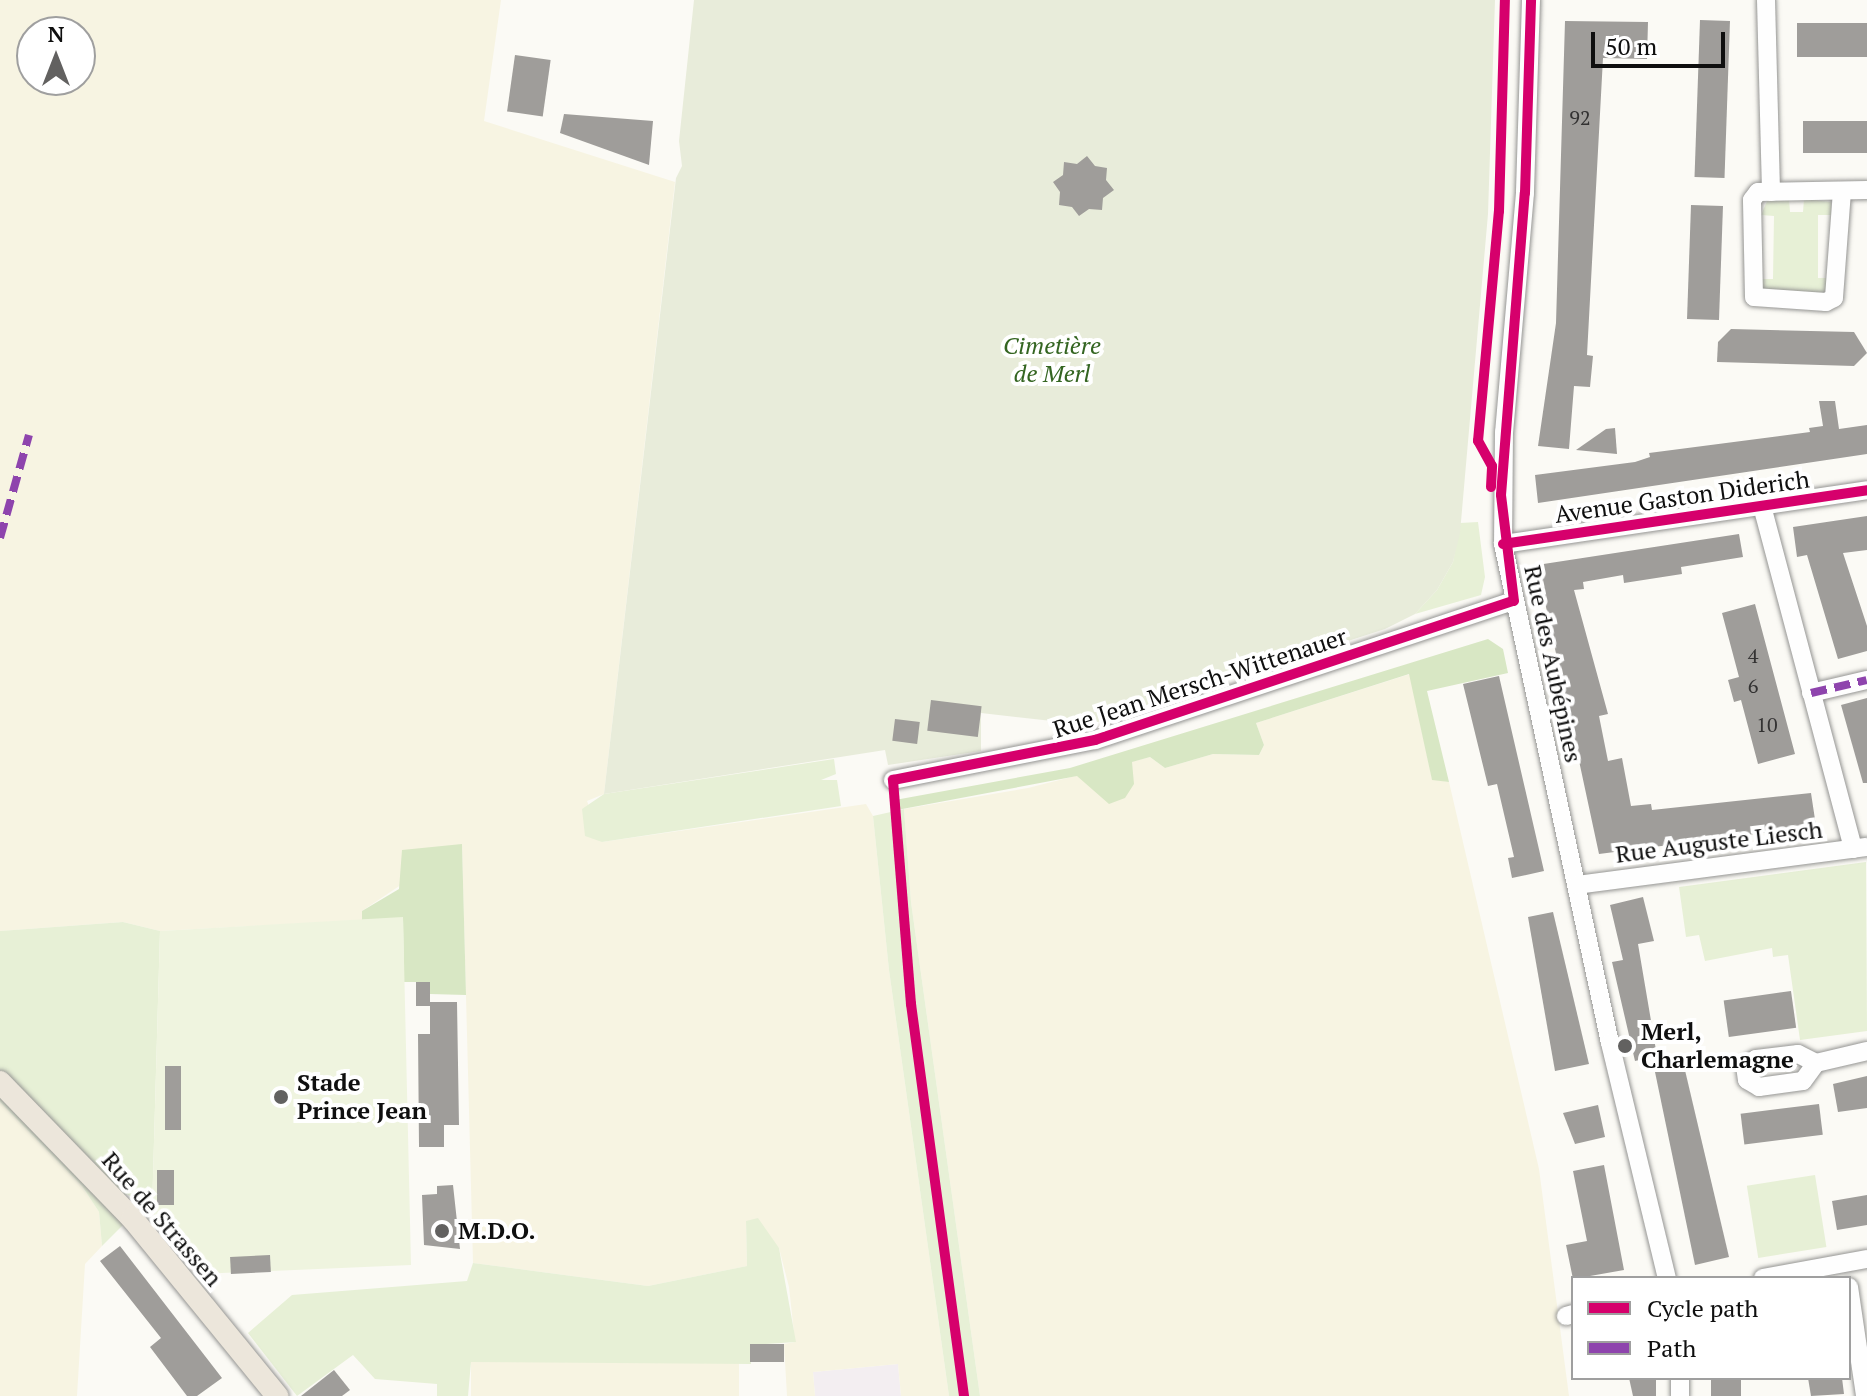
<!DOCTYPE html>
<meta charset="utf-8">
<style>
body{margin:0}
#map{position:relative;width:1867px;height:1396px;overflow:hidden;background:#fbfaf5;font-family:"PT Serif",serif}
div>[style]{position:absolute}
[style*='--x']{left:calc(var(--x)*1px);top:calc(var(--y)*1px);width:calc(var(--w)*1px);rotate:calc(var(--a)*1deg)}
.industrial>*{inset:0;background:#f3eef1}
.farmland>*{inset:0;background:#f7f4e2;transform-origin:0 0}
.green>*{inset:0;background:#e7f0d6;transform-origin:0 0}
.forest>*{inset:0;background:#d8e7c4}
.cemetery>*{inset:0;background:#e8ecda}
.pitch>*{inset:0;background:#eff4df}
.building>*{inset:0;background:#9f9d9a;transform-origin:0 0}
.roads{filter:drop-shadow(0 0 2px #959593) drop-shadow(0 0 2px #959593)}
.minor>*{height:18px;margin:-9px;padding:0 9px;transform-origin:9px;border-radius:9px;background:#fefefe}
.major>*{height:22px;margin:-11px;padding:0 11px;transform-origin:11px;border-radius:11px;background:#ece6db}
.quiet>*{height:8px;margin-top:-4px;transform-origin:0;background:repeating-linear-gradient(90deg,#8e44ad 0 16px,transparent 0 24px)}
.cycleway>*{height:10px;margin:-5px;padding:0 5px;transform-origin:5px;border-radius:5px;background:#d6006c}
.dots>*{width:22px;height:22px;translate:-50% -50%;box-sizing:border-box;border:4px solid #fff;border-radius:50%}
span{translate:-50% -50%;white-space:nowrap;text-align:center;line-height:1.15;-webkit-text-stroke:8px #fff;paint-order:stroke}
.number-label{font-size:20px;color:#333232}
.number-label span{-webkit-text-stroke-width:0}
.park-label{font-size:24px;color:#346521;font-style:italic}
.street-label{font-size:24px;color:#0f0f0f}
.poi-label{font-size:24px;color:#0f0f0f;font-weight:700}
.left{translate:0 -50%;text-align:left}
.legend{position:absolute;left:1571px;top:1276px;width:280px;height:104px;box-sizing:border-box;background:#fff;border:2px solid #9f9f9f;margin:0;padding:10px 14px;list-style:none;font-size:24px;color:#0f0f0f}
.legend li{display:flex;align-items:center;gap:16px;height:40px}
.legend b{width:40px;border:2px solid #9f9f9f}
.north{position:absolute;left:16px;top:16px;width:80px;height:80px;box-sizing:border-box;background:#fff;border:2px solid #9f9f9f;border-radius:50%;rotate:0deg;font-size:22px;font-weight:700;line-height:32px;text-align:center;color:#0f0f0f}
.north::after{content:'';display:block;margin:auto;width:28px;height:36px;background:#626160;clip-path:polygon(50% 0,100% 100%,50% 72%,0 100%)}
.scale{position:absolute;left:1591px;top:32px;width:134px;height:36px;box-sizing:border-box;border:4px solid #0f0f0f;border-top:0;padding-left:10px;font-size:24px;line-height:28px;white-space:nowrap;color:#0f0f0f;-webkit-text-stroke:6px #fff;paint-order:stroke}
</style>
<div id="map">
<div class="industrial">
<i style="clip-path:polygon(898px 1364px,901px 1396px,815px 1396px,813px 1372px)"></i>
</div>
<div class="farmland">
<i style="clip-path:polygon(evenodd,0 0,501px 0,484px 121px,675px 182px,604px 794px,587px 801px,602px 842px,866px 804px,873px 816px,889px 970px,949px 1396px,901px 1396px,898px 1364px,813px 1372px,815px 1396px,787px 1396px,784px 1344px,795px 1342px,789px 1287px,779px 1248px,746px 1221px,747px 1266px,648px 1286px,473px 1263px,462px 844px,362px 911px,362px 920px,160px 931px,123px 922px,0 931px,0 0,32px 32px,80px 32px,80px 80px,32px 80px,32px 32px)"></i>
<i style="clip-path:polygon(1410px 674px,1432px 779px,1449px 782px,1539px 1169px,1569px 1396px,980px 1396px,911px 902px,904px 809px,1028px 788px,1150px 757px,1165px 768px,1213px 754px,1259px 755px,1264px 745px,1256px 723px)"></i>
<i style="clip-path:polygon(0 1102px,82px 1186px,99px 1212px,102px 1246px,85px 1264px,77px 1396px,0 1396px)"></i>
<i style="left:471px;top:1362px;width:268px;height:34px"></i>
</div>
<div class="green">
<i style="clip-path:polygon(1768px 199px,1789px 199px,1790px 212px,1803px 212px,1804px 199px,1831px 202px,1832px 215px,1818px 215px,1818px 278px,1831px 278px,1823px 295px,1762px 290px,1760px 279px,1773px 279px,1774px 216px,1761px 215px)"></i>
<i style="clip-path:polygon(1478px 522px,1485px 577px,1481px 595px,1415px 614px,1437px 590px,1453px 562px,1460px 523px)"></i>
<i style="clip-path:polygon(834px 759px,836px 774px,821px 780px,837px 780px,841px 806px,602px 842px,585px 836px,582px 809px,604px 794px)"></i>
<i style="clip-path:polygon(904px 809px,911px 902px,980px 1396px,949px 1396px,889px 970px,873px 816px)"></i>
<i style="clip-path:polygon(1866px 862px,1867px 1031px,1800px 1040px,1788px 955px,1773px 957px,1772px 948px,1705px 961px,1699px 935px,1686px 937px,1679px 887px)"></i>
<i style="clip-path:polygon(123px 922px,160px 931px,152px 1212px,127px 1194px,109px 1209px,123px 1225px,102px 1246px,99px 1212px,82px 1186px,0 1102px,0 931px)"></i>
<i style="left:1815px;top:1175px;width:73px;height:69px;rotate:81deg"></i>
<i style="clip-path:polygon(758px 1218px,779px 1248px,796px 1342px,750px 1345px,751px 1364px,471px 1362px,468px 1396px,437px 1396px,437px 1384px,375px 1379px,353px 1355px,297px 1396px,248px 1333px,292px 1295px,467px 1281px,473px 1263px,648px 1286px,747px 1266px,746px 1221px)"></i>
</div>
<div class="forest">
<i style="clip-path:polygon(1488px 639px,1503px 649px,1508px 673px,1427px 691px,1449px 782px,1432px 780px,1409px 674px,1256px 723px,1264px 745px,1259px 755px,1213px 754px,1165px 768px,1150px 757px,1132px 762px,1134px 784px,1125px 798px,1109px 804px,1077px 776px,897px 810px,895px 800px,1070px 768px)"></i>
<i style="clip-path:polygon(462px 844px,466px 995px,430px 994px,429px 982px,404px 982px,403px 918px,362px 920px,362px 911px,399px 889px,402px 850px)"></i>
</div>
<div class="cemetery">
<i style="clip-path:polygon(694px 0,1495px 0,1488px 214px,1460px 533px,1453px 562px,1437px 590px,1415px 614px,1385px 629px,1064px 733px,1061px 722px,981px 713px,981px 751px,888px 765px,885px 750px,604px 794px,676px 178px,682px 166px,679px 141px)"></i>
</div>
<div class="pitch">
<i style="clip-path:polygon(403px 917px,411px 1265px,199px 1274px,152px 1212px,160px 931px)"></i>
</div>
<div class="building">
<i style="left:1700px;top:20px;width:30px;height:157px;rotate:2deg"></i>
<i style="clip-path:polygon(1565px 21px,1648px 22px,1647px 59px,1603px 58px,1587px 355px,1593px 356px,1590px 387px,1574px 386px,1569px 449px,1538px 446px,1556px 323px)"></i>
<i style="left:1867px;top:23px;width:34px;height:70px;rotate:90deg"></i>
<i style="left:515px;top:55px;width:36px;height:57px;rotate:8deg"></i>
<i style="clip-path:polygon(564px 114px,653px 121px,649px 165px,560px 133px)"></i>
<i style="left:1867px;top:121px;width:32px;height:64px;rotate:90deg"></i>
<i style="clip-path:polygon(1087px 156px,1095px 166px,1107px 168px,1106px 180px,1114px 190px,1103px 198px,1102px 210px,1089px 209px,1079px 216px,1072px 207px,1059px 205px,1060px 192px,1053px 182px,1063px 175px,1064px 162px,1077px 164px)"></i>
<i style="left:1691px;top:205px;width:32px;height:114px;rotate:2deg"></i>
<i style="clip-path:polygon(1731px 329px,1854px 332px,1867px 353px,1854px 366px,1717px 362px,1718px 342px)"></i>
<i style="clip-path:polygon(1819px 401px,1835px 401px,1839px 429px,1867px 425px,1867px 454px,1538px 503px,1535px 475px,1635px 462px,1650px 457px,1649px 453px,1810px 432px,1809px 428px,1823px 426px)"></i>
<i style="clip-path:polygon(1615px 428px,1617px 454px,1576px 450px,1606px 429px)"></i>
<i style="clip-path:polygon(1867px 516px,1867px 550px,1843px 553px,1867px 626px,1867px 651px,1838px 659px,1807px 555px,1797px 557px,1793px 527px)"></i>
<i style="clip-path:polygon(1739px 534px,1743px 557px,1681px 567px,1682px 574px,1624px 583px,1623px 575px,1583px 582px,1584px 589px,1574px 590px,1608px 714px,1599px 716px,1608px 761px,1622px 758px,1631px 806px,1651px 804px,1652px 810px,1811px 793px,1816px 826px,1599px 854px,1537px 565px)"></i>
<i style="clip-path:polygon(1755px 604px,1795px 754px,1758px 764px,1741px 700px,1734px 702px,1728px 680px,1739px 677px,1722px 613px)"></i>
<i style="clip-path:polygon(1499px 676px,1544px 871px,1512px 878px,1508px 858px,1514px 857px,1497px 784px,1488px 786px,1463px 684px)"></i>
<i style="clip-path:polygon(1867px 698px,1867px 783px,1863px 783px,1841px 705px)"></i>
<i style="left:931px;top:700px;width:51px;height:31px;rotate:7deg"></i>
<i style="left:895px;top:719px;width:25px;height:22px;rotate:7deg"></i>
<i style="clip-path:polygon(1643px 897px,1654px 941px,1638px 944px,1657px 1056px,1635px 1061px,1612px 962px,1623px 960px,1610px 905px)"></i>
<i style="clip-path:polygon(1553px 912px,1589px 1064px,1555px 1071px,1528px 917px)"></i>
<i style="clip-path:polygon(416px 982px,430px 982px,430px 1002px,457px 1002px,459px 1125px,444px 1125px,444px 1147px,419px 1147px,418px 1034px,430px 1034px,430px 1006px,416px 1006px)"></i>
<i style="left:1791px;top:991px;width:37px;height:68px;rotate:82deg"></i>
<i style="left:165px;top:1066px;width:16px;height:64px"></i>
<i style="clip-path:polygon(1684px 1066px,1729px 1257px,1695px 1265px,1655px 1072px)"></i>
<i style="clip-path:polygon(1867px 1076px,1867px 1108px,1838px 1112px,1833px 1084px)"></i>
<i style="left:1819px;top:1104px;width:31px;height:79px;rotate:83deg"></i>
<i style="clip-path:polygon(1598px 1105px,1605px 1137px,1575px 1144px,1563px 1113px)"></i>
<i style="clip-path:polygon(1604px 1165px,1624px 1270px,1573px 1279px,1566px 1245px,1587px 1241px,1573px 1171px)"></i>
<i style="left:157px;top:1170px;width:17px;height:35px"></i>
<i style="clip-path:polygon(453px 1185px,460px 1249px,424px 1245px,422px 1195px,437px 1194px,437px 1186px)"></i>
<i style="clip-path:polygon(1867px 1195px,1867px 1225px,1837px 1230px,1832px 1201px)"></i>
<i style="clip-path:polygon(120px 1246px,222px 1378px,197px 1396px,187px 1396px,150px 1347px,161px 1338px,100px 1261px)"></i>
<i style="left:270px;top:1255px;width:17px;height:40px;rotate:87deg"></i>
<i style="left:784px;top:1344px;width:18px;height:34px;rotate:90deg"></i>
<i style="clip-path:polygon(334px 1370px,350px 1390px,342px 1396px,301px 1396px)"></i>
<i style="clip-path:polygon(1629px 1378px,1656px 1378px,1656px 1396px,1633px 1396px)"></i>
<i style="left:1711px;top:1378px;width:30px;height:18px"></i>
<i style="clip-path:polygon(1808px 1378px,1842px 1378px,1844px 1394px,1811px 1396px)"></i>
</div>
<div class="roads">
<div class="minor">
<i style="--x:1531;--y:0;--w:193;--a:91.8"></i>
<i style="--x:1525;--y:193;--w:240;--a:95"></i>
<i style="--x:1504;--y:432;--w:112;--a:90.5"></i>
<i style="--x:1503;--y:544;--w:510;--a:77.9"></i>
<i style="--x:1610;--y:1043;--w:242;--a:76.4"></i>
<i style="--x:1766;--y:0;--w:192;--a:88.5"></i>
<i style="--x:1842;--y:191;--w:107;--a:94.3"></i>
<i style="--x:1834;--y:298;--w:9;--a:153"></i>
<i style="--x:1826;--y:302;--w:72;--a:-176"></i>
<i style="--x:1754;--y:297;--w:97;--a:-91.2"></i>
<i style="--x:1752;--y:200;--w:10;--a:-53"></i>
<i style="--x:1758;--y:192;--w:109;--a:-1.1"></i>
<i style="--x:1762;--y:506;--w:355;--a:75.1"></i>
<i style="--x:1503;--y:544;--w:368;--a:-8.4"></i>
<i style="--x:1811;--y:693;--w:57;--a:-13.1"></i>
<i style="--x:893;--y:780;--w:206;--a:-11.2"></i>
<i style="--x:1095;--y:740;--w:441;--a:-18.4"></i>
<i style="--x:1577;--y:885;--w:292;--a:-7.5"></i>
<i style="--x:1816;--y:1063;--w:20;--a:-153"></i>
<i style="--x:1798;--y:1054;--w:42;--a:173.2"></i>
<i style="--x:1756;--y:1059;--w:13;--a:148"></i>
<i style="--x:1745;--y:1066;--w:14;--a:82"></i>
<i style="--x:1747;--y:1080;--w:14;--a:30"></i>
<i style="--x:1759;--y:1087;--w:44;--a:-7.8"></i>
<i style="--x:1803;--y:1081;--w:22;--a:-54"></i>
<i style="--x:1816;--y:1063;--w:52;--a:-13.2"></i>
<i style="--x:1763;--y:1278;--w:106;--a:-10.4"></i>
<i style="--x:1849;--y:1287;--w:110;--a:81.6"></i>
<i style="--x:1566;--y:1316;--w:7;--a:-16"></i>
<i style="--x:1680;--y:1378;--w:18;--a:90"></i>
</div>
<div class="major">
<i style="--x:0;--y:1082;--w:190;--a:45.9"></i>
<i style="--x:132;--y:1218;--w:230;--a:50.8"></i>
</div>
</div>
<div class="quiet">
<i style="--x:0;--y:538;--w:107;--a:-74.3"></i>
<i style="--x:1811;--y:693;--w:57;--a:-13.1"></i>
</div>
<div class="cycleway">
<i style="--x:1491;--y:487;--w:21;--a:-87"></i>
<i style="--x:1492;--y:466;--w:29;--a:-119"></i>
<i style="--x:1478;--y:441;--w:231;--a:-84.8"></i>
<i style="--x:1499;--y:211;--w:211;--a:-88.4"></i>
<i style="--x:1503;--y:544;--w:368;--a:-8.4"></i>
<i style="--x:964;--y:1396;--w:396;--a:-97.7"></i>
<i style="--x:911;--y:1004;--w:225;--a:-94.6"></i>
<i style="--x:893;--y:780;--w:206;--a:-11.2"></i>
<i style="--x:1095;--y:740;--w:441;--a:-18.4"></i>
<i style="--x:1514;--y:601;--w:107;--a:-97"></i>
<i style="--x:1501;--y:495;--w:303;--a:-85.5"></i>
<i style="--x:1525;--y:193;--w:193;--a:-88.2"></i>
</div>
<div class="dots">
<i style="left:1625px;top:1046px;background:#626160"></i>
<i style="left:281px;top:1097px;background:#626160"></i>
<i style="left:442px;top:1231px;background:#626160"></i>
</div>
<div class="number-label">
<span style="left:1580px;top:117px">92</span>
<span style="left:1753px;top:655px">4</span>
<span style="left:1753px;top:685px">6</span>
<span style="left:1767px;top:724px">10</span>
</div>
<div class="park-label">
<span style="left:1052px;top:360px">Cimetière<br>de Merl</span>
</div>
<div class="street-label">
<span style="left:1682px;top:497px;rotate:-8deg">Avenue Gaston Diderich</span>
<span style="left:1553px;top:664px;rotate:78deg">Rue des Aubépines</span>
<span style="left:1200px;top:683px;rotate:-18deg">Rue Jean Mersch-Wittenauer</span>
<span style="left:1719px;top:842px;rotate:-7deg">Rue Auguste Liesch</span>
<span style="left:162px;top:1219px;rotate:49deg">Rue de Strassen</span>
</div>
<div class="poi-label">
<span class="left" style="left:1641px;top:1046px">Merl,<br>Charlemagne</span>
<span class="left" style="left:297px;top:1097px">Stade<br>Prince Jean</span>
<span class="left" style="left:458px;top:1231px">M.D.O.</span>
</div>
<ul class="legend">
<li><b style="height:10px;background:#d6006c"></b>Cycle path</li>
<li><b style="height:10px;background:#8e44ad"></b>Path</li>
</ul>
<div class="north">N</div>
<div class="scale">50 m</div>
</div>
